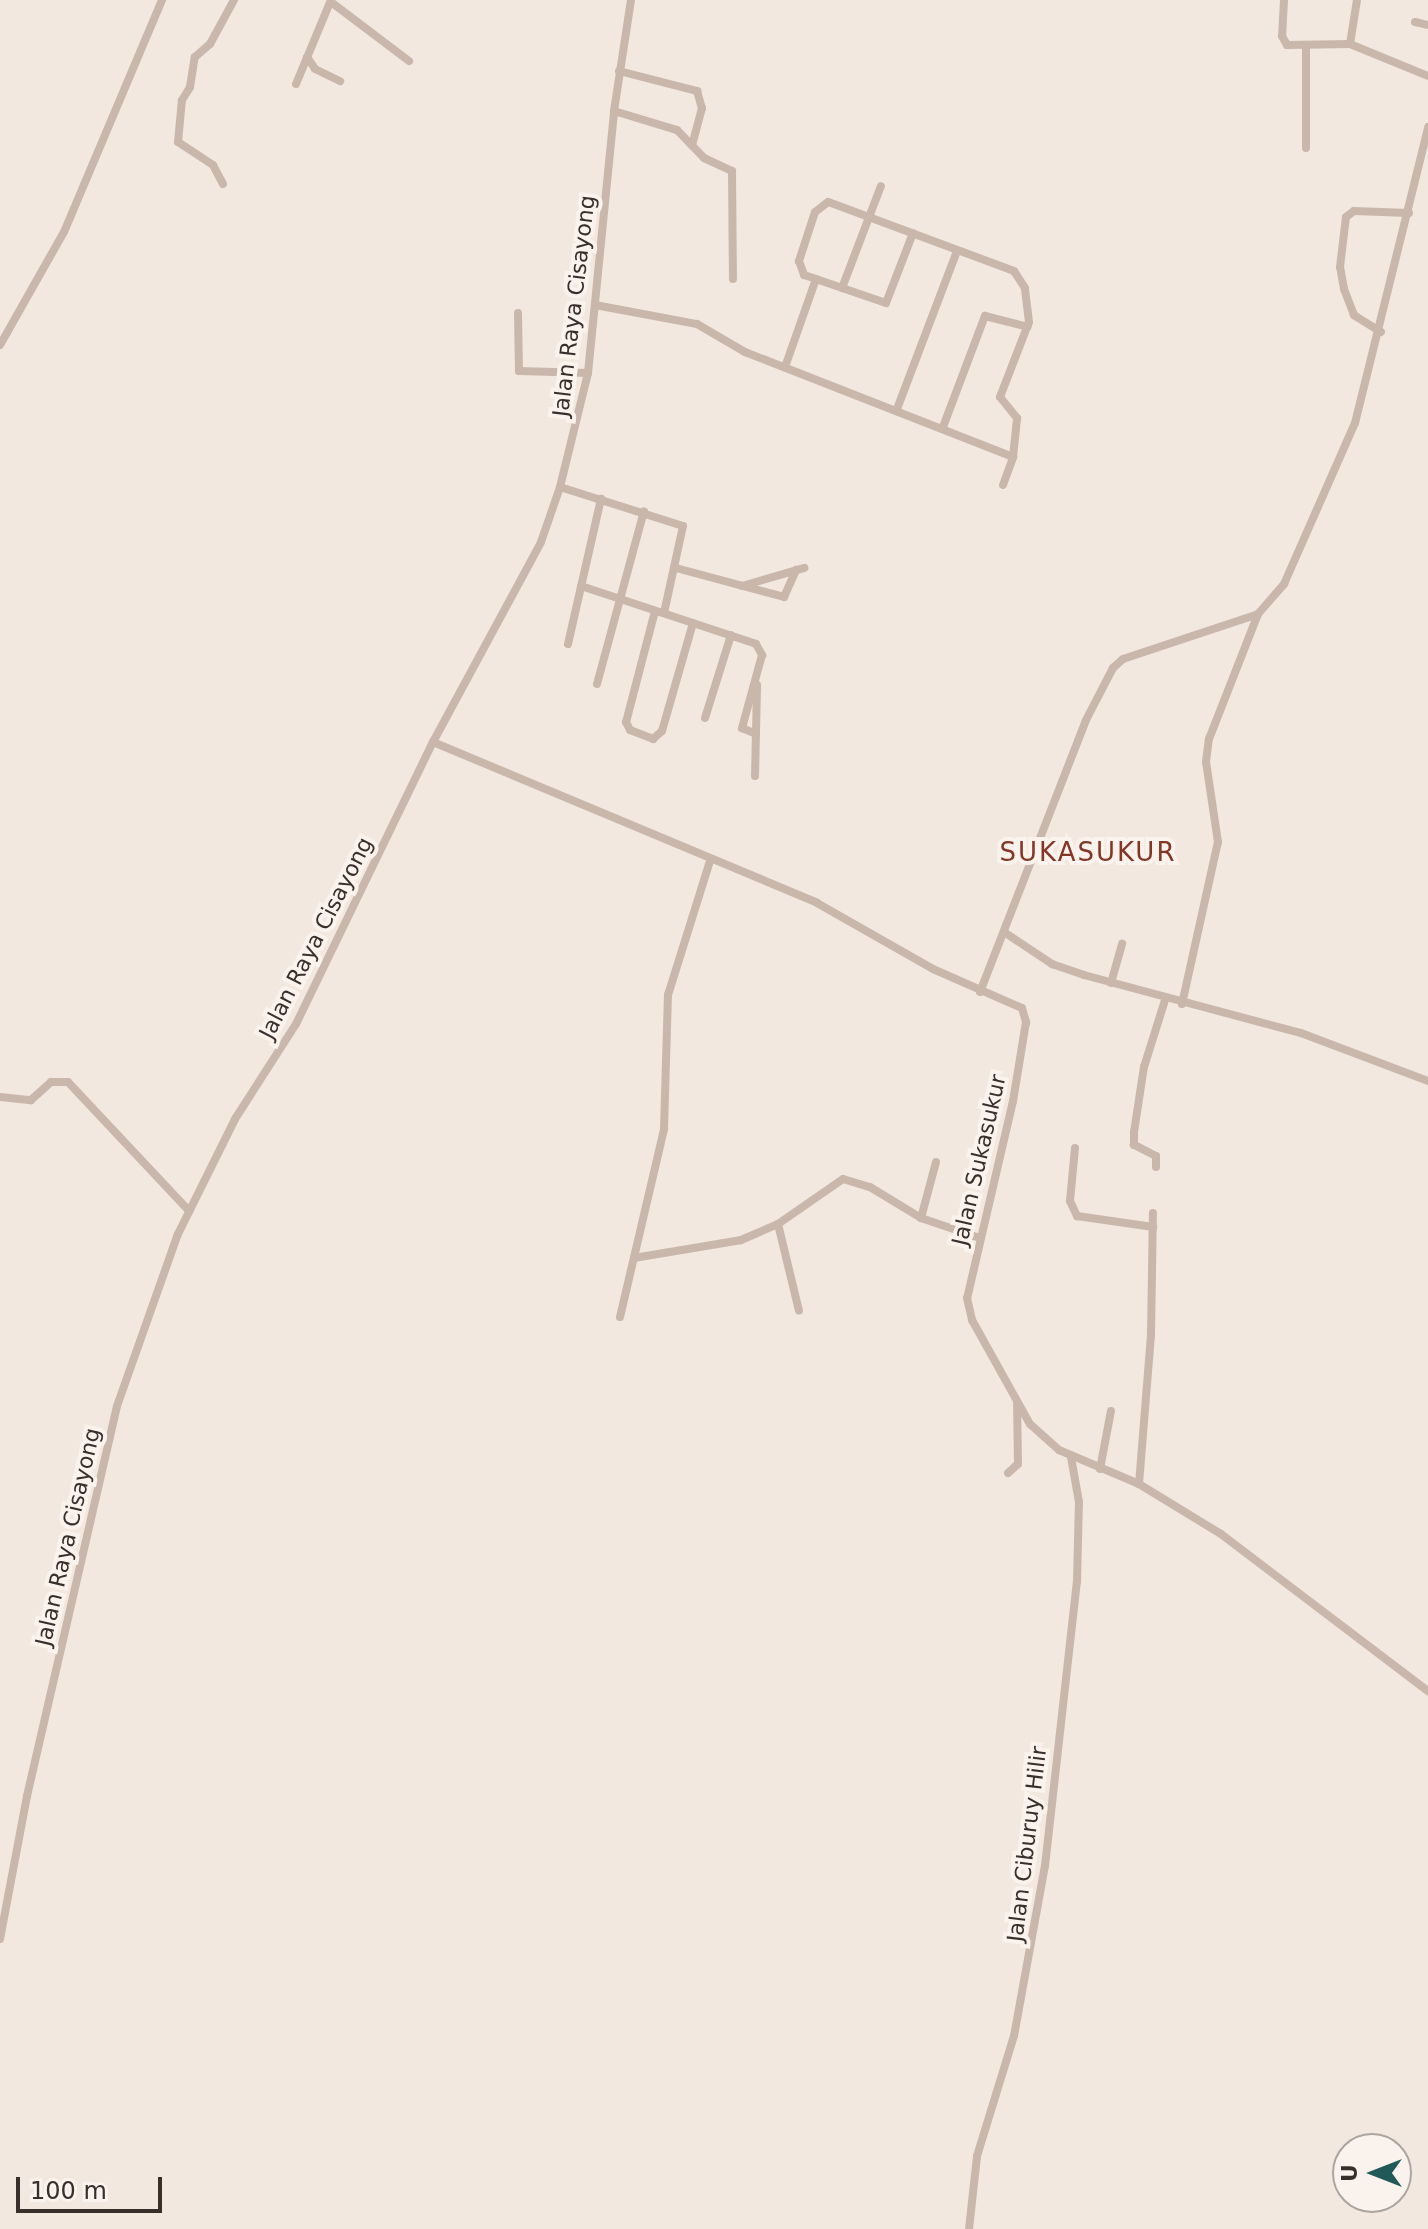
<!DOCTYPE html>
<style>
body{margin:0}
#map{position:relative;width:1428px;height:2229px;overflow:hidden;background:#f2e8df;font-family:"DejaVu Sans",sans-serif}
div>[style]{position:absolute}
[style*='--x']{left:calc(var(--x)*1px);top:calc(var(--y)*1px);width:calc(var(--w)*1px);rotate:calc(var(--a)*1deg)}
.minor>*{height:8px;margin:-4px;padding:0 4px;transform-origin:4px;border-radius:4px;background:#cab7ab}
span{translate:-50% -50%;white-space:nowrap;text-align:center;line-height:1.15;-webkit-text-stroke:8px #faf2ec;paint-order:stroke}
.street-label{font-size:22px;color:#382e2a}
.quarter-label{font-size:26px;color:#843726;letter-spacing:2px}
.north{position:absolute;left:1332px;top:2133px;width:80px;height:80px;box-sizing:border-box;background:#faf2ec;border:2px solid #aca49e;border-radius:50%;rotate:270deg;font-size:22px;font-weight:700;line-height:32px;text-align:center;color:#382e2a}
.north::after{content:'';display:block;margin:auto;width:28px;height:36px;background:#215858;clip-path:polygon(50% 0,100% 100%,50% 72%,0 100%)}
.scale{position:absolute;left:16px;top:2177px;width:146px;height:36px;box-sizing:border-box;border:4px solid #382e2a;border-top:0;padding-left:10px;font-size:24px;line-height:28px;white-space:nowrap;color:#382e2a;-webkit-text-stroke:6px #faf2ec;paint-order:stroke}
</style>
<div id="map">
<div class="minor">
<i style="--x:1284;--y:0;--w:36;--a:93"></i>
<i style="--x:1282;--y:36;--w:10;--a:61"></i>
<i style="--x:1287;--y:45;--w:63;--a:-0.9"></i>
<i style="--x:1350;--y:44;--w:84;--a:22.3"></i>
<i style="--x:331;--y:2;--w:98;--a:37.1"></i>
<i style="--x:1415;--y:22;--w:13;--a:13"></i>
<i style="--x:1350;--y:44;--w:45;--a:-81"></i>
<i style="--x:1306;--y:45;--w:103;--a:90"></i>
<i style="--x:307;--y:57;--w:14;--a:56"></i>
<i style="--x:315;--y:69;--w:28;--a:26"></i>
<i style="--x:619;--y:71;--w:81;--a:14.4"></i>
<i style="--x:697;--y:91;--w:18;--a:74"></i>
<i style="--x:702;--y:108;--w:38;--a:105"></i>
<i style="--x:296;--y:84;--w:91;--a:-67.4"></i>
<i style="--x:614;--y:111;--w:66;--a:16.8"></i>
<i style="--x:677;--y:130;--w:39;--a:46"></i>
<i style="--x:704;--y:158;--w:31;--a:25"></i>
<i style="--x:732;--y:171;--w:108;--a:89.5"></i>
<i style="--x:223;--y:184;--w:21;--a:-118"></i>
<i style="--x:213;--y:165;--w:42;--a:-146.7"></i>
<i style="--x:178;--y:142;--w:42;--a:-84.6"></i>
<i style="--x:182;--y:100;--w:15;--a:-58"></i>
<i style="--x:190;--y:87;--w:30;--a:-81"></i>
<i style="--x:195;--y:57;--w:20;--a:-41"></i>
<i style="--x:210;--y:44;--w:50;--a:-61.4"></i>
<i style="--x:842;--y:288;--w:109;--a:-69.1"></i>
<i style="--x:595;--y:305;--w:104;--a:10.6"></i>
<i style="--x:697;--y:324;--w:56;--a:30.3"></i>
<i style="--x:745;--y:352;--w:288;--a:21.4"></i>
<i style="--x:1013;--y:457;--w:39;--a:-84"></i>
<i style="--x:1017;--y:418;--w:27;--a:-129"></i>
<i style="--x:1000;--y:397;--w:80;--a:-68.9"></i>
<i style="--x:1029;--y:322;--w:34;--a:-97"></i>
<i style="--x:1025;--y:288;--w:20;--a:-123"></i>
<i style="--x:1014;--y:271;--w:198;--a:-159.6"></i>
<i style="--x:828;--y:202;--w:16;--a:142"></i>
<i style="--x:815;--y:212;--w:52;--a:108.1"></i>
<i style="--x:799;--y:261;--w:15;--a:70"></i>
<i style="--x:804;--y:275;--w:13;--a:18"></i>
<i style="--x:518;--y:313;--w:58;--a:89"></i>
<i style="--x:519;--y:371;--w:69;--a:1.7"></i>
<i style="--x:1381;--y:332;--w:32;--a:-148"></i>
<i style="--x:1354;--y:315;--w:28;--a:-111"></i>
<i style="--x:1344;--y:289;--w:22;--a:-100"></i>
<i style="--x:1340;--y:267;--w:50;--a:-83.2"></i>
<i style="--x:1346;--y:217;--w:10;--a:-37"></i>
<i style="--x:1354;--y:211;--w:55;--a:2.1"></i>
<i style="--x:0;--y:345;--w:130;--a:-60.5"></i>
<i style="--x:64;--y:232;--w:252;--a:-67.1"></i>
<i style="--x:785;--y:367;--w:93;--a:-70.6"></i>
<i style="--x:816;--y:279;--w:74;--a:18.9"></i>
<i style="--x:886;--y:303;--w:75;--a:-68.9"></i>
<i style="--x:897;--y:409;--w:169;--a:-69.2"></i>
<i style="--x:943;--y:427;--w:119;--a:-69.3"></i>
<i style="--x:985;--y:316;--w:44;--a:14.3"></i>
<i style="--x:1003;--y:485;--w:30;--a:-70"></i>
<i style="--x:560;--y:487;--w:129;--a:17.6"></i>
<i style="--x:683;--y:526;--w:89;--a:102.3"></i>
<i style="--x:676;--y:568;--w:112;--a:15"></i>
<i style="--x:784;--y:597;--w:30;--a:-66"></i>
<i style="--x:581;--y:586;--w:184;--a:18.3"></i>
<i style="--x:756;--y:644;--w:13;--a:61"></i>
<i style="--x:762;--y:655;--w:76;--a:105.3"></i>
<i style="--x:742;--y:728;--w:15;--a:23"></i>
<i style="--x:742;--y:586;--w:65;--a:-16.2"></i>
<i style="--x:655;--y:611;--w:115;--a:104.6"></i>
<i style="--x:626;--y:722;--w:9;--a:63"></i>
<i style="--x:630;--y:730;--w:25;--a:21"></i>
<i style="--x:653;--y:739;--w:12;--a:-42"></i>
<i style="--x:662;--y:731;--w:112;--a:-74"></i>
<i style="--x:568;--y:644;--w:149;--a:-77.2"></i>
<i style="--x:597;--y:684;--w:179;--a:-74.8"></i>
<i style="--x:705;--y:718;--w:87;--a:-72.6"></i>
<i style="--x:433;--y:742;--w:416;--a:22.7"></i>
<i style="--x:817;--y:903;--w:133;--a:29.6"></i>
<i style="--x:933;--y:969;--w:97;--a:23.7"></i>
<i style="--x:1022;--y:1008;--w:15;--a:74"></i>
<i style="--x:1026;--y:1022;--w:80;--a:99.3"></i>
<i style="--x:1013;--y:1101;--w:202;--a:103.1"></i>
<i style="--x:967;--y:1298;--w:23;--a:77"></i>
<i style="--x:972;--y:1320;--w:119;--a:60.9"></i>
<i style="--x:1030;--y:1424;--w:39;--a:42"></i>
<i style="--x:1059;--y:1450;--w:87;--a:23"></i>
<i style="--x:1139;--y:1484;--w:96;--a:31.4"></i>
<i style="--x:1221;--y:1534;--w:260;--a:37.2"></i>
<i style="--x:755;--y:776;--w:91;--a:-88.7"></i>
<i style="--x:1004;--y:932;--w:58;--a:33.7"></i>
<i style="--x:1052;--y:964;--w:34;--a:19"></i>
<i style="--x:1084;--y:975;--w:225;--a:15"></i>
<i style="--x:1301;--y:1033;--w:136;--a:20.7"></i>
<i style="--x:1111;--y:983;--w:41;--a:-74.2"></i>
<i style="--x:980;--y:992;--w:292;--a:-68.7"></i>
<i style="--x:1086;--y:720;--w:59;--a:-62.6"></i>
<i style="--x:1113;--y:668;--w:13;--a:-42"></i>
<i style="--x:1123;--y:659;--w:142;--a:-18.4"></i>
<i style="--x:1258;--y:614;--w:40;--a:-49"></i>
<i style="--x:1284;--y:584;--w:176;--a:-66.2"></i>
<i style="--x:1355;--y:423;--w:305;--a:-76.1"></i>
<i style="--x:1182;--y:1004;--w:166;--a:-77.5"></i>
<i style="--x:1218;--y:842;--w:81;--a:-98.5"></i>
<i style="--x:1206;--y:762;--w:23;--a:-83"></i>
<i style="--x:1209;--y:739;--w:134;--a:-68.6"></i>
<i style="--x:0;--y:1097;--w:31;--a:6"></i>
<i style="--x:31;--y:1100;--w:27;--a:-42"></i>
<i style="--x:51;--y:1082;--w:17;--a:0"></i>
<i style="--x:68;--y:1082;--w:177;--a:46.8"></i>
<i style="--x:1075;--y:1148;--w:53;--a:95.4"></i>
<i style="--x:1070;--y:1201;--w:17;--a:65"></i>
<i style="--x:1077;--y:1216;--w:77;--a:8.2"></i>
<i style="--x:1156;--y:1167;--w:11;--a:-90"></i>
<i style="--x:1156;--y:1156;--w:25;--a:-153"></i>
<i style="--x:1134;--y:1145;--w:13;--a:-90"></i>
<i style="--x:1134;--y:1132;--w:66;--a:-81.3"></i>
<i style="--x:1144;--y:1067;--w:70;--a:-72.6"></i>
<i style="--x:921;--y:1218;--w:58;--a:-75"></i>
<i style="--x:778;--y:1224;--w:89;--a:76.4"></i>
<i style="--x:634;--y:1258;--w:109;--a:-9.5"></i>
<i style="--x:741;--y:1240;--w:40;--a:-23.4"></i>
<i style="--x:778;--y:1224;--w:79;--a:-34.7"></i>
<i style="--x:843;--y:1179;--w:28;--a:17"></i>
<i style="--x:870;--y:1187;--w:60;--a:31.3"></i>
<i style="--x:921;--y:1218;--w:59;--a:18.7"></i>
<i style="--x:620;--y:1317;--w:193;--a:-76.8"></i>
<i style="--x:664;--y:1129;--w:134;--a:-88.3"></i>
<i style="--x:668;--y:995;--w:140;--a:-72.6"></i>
<i style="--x:1100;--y:1469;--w:59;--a:-79.3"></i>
<i style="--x:1008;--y:1473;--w:13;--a:-42"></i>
<i style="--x:1018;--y:1464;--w:61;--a:-90.9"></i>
<i style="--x:1139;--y:1484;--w:149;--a:-85.4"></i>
<i style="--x:1151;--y:1335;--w:122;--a:-89.1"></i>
<i style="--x:0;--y:1939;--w:146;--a:-79.3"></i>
<i style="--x:27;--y:1796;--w:400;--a:-77"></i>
<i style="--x:117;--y:1406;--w:182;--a:-70.5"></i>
<i style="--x:178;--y:1234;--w:128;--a:-63.6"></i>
<i style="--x:235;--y:1119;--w:113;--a:-57.3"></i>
<i style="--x:296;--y:1024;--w:314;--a:-64.1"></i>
<i style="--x:433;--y:742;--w:227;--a:-61.6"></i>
<i style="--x:541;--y:542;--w:58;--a:-70.9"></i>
<i style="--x:560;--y:487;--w:117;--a:-76.2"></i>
<i style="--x:588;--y:373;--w:263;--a:-84.3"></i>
<i style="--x:614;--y:111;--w:112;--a:-81.3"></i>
<i style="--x:969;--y:2229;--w:73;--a:-83.7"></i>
<i style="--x:977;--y:2156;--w:126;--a:-72.9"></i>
<i style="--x:1014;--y:2036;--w:173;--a:-79.7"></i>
<i style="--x:1045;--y:1866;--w:286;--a:-83.6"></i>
<i style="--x:1077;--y:1582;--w:80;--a:-88.6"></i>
<i style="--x:1079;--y:1502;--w:46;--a:-100.1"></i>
</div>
<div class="street-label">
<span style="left:574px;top:306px;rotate:-83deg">Jalan Raya Cisayong</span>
<span style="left:316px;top:938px;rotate:-63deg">Jalan Raya Cisayong</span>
<span style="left:979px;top:1160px;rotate:-77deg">Jalan Sukasukur</span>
<span style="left:68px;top:1537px;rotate:-77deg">Jalan Raya Cisayong</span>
<span style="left:1027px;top:1844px;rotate:-83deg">Jalan Ciburuy Hilir</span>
</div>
<div class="quarter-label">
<span style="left:1088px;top:853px">SUKASUKUR</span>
</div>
<div class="north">U</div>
<div class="scale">100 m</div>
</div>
